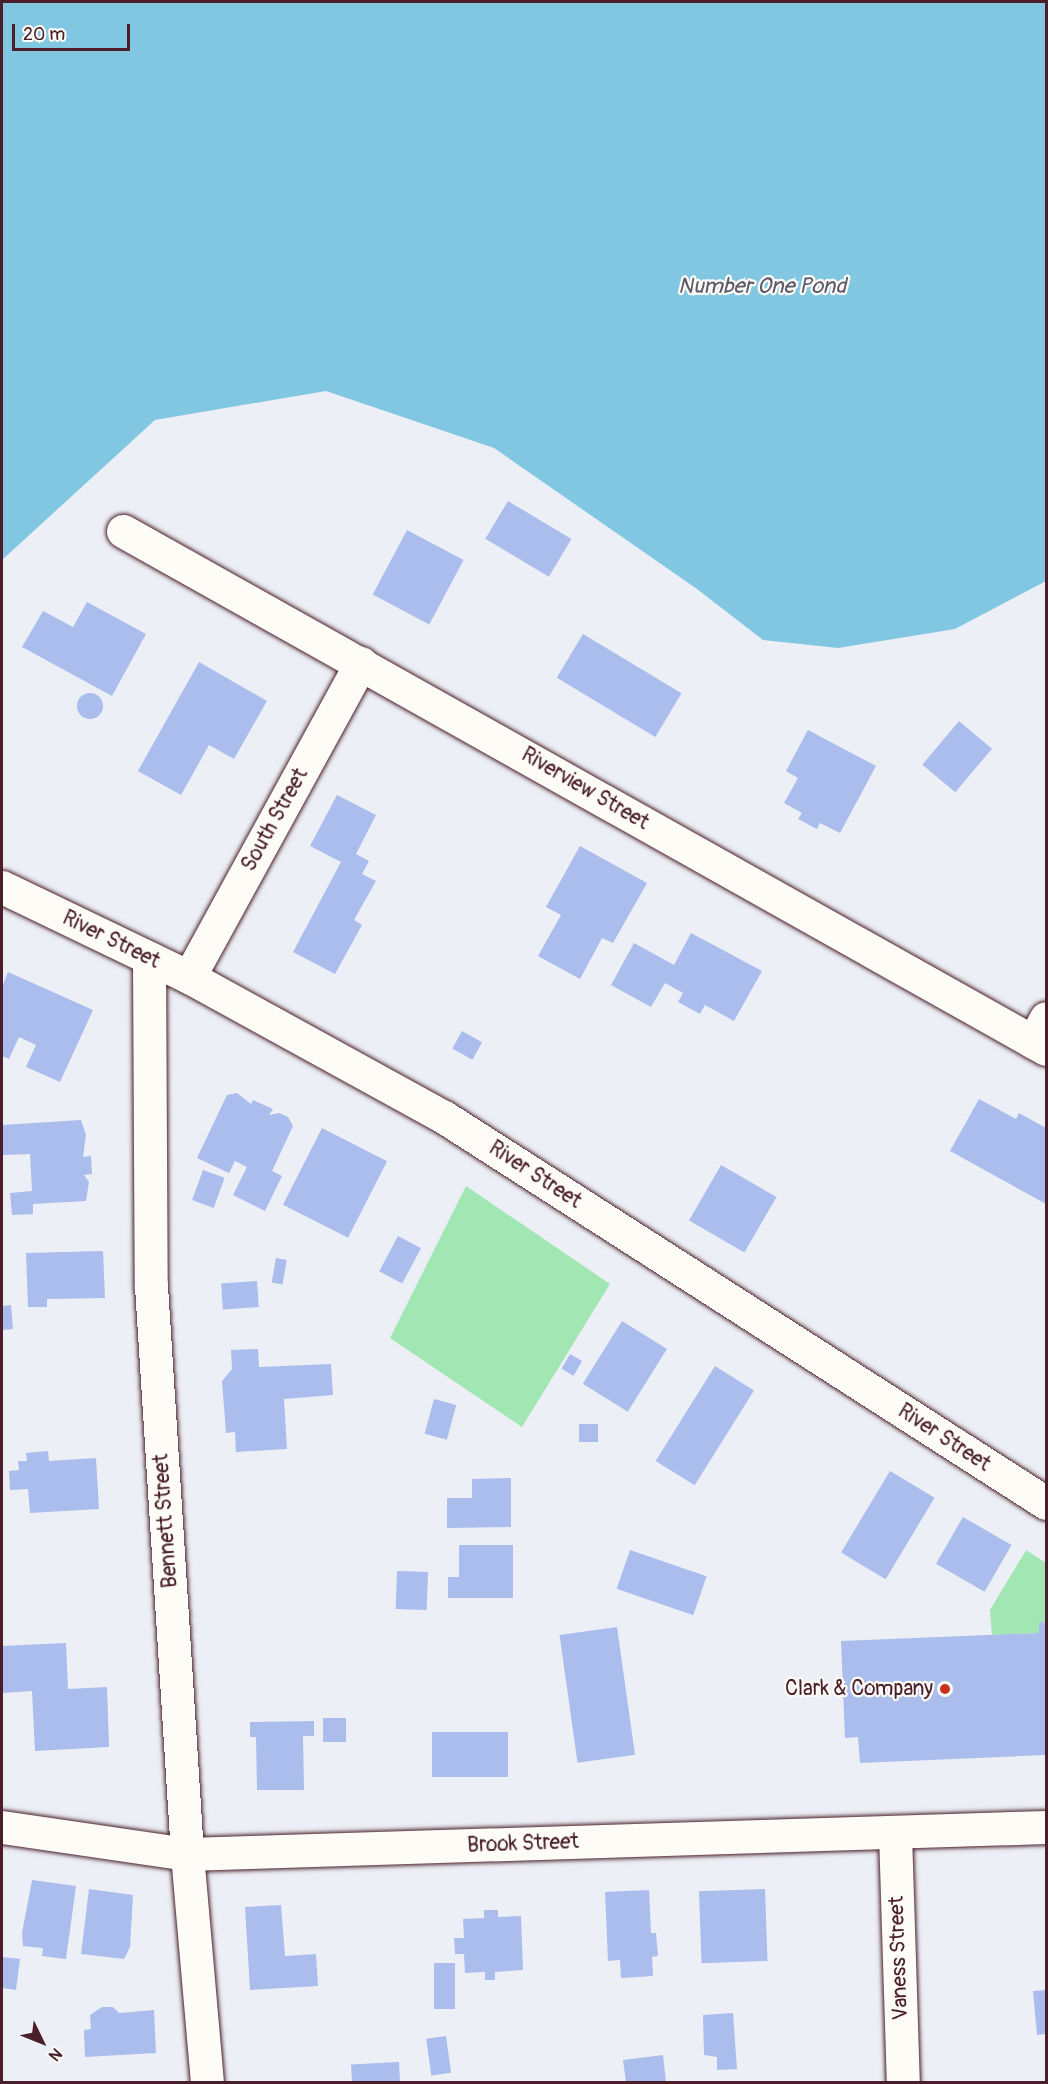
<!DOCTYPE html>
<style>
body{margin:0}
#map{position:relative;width:1048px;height:2084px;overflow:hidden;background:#eceff5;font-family:Pangolin,sans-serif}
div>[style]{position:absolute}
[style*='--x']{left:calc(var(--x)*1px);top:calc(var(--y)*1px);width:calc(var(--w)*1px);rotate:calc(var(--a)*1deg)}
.green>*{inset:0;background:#a2e7b3}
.water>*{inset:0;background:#81c7e2}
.building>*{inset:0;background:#aabdec;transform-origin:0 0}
.round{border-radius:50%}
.roads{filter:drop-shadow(0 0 2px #4a1f2b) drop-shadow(0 0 2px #4a1f2b)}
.street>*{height:33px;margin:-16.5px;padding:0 16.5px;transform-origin:16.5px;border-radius:16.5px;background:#fdfcf7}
.secondary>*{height:33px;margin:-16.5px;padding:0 16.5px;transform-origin:16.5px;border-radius:16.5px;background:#fdfcf7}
.dots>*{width:16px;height:16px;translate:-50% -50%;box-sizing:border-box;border:3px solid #fdfcf7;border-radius:50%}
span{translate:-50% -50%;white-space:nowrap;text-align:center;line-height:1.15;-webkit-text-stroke:4.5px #fdfcf7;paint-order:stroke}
.street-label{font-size:21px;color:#4a1f2b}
.poi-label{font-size:21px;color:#4a1f2b}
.right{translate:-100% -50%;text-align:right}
.water-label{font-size:22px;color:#5d5a6b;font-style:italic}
.frame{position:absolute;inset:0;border:3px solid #4a1f2b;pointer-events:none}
.north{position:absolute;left:12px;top:2012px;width:60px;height:60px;-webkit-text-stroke:4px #fdfcf7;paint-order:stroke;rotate:133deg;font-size:16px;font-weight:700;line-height:24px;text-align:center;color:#4a1f2b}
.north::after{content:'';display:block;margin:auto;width:21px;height:27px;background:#4a1f2b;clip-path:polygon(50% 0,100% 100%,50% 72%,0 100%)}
.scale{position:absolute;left:12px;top:24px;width:118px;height:27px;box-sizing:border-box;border:3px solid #4a1f2b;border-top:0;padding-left:8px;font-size:18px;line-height:21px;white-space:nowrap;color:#4a1f2b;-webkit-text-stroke:4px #fdfcf7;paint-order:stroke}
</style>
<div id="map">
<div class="green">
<i style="clip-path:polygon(466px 1186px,610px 1284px,522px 1427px,390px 1338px)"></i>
<i style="clip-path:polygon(1026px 1550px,1046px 1563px,1046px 1622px,1039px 1623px,1039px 1633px,992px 1635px,990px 1610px)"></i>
</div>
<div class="water">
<i style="clip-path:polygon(2px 2px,1046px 2px,1046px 581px,955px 629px,838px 648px,763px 640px,697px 589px,494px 448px,326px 391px,155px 420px,2px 560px)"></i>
</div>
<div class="building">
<i style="left:508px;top:501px;width:74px;height:44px;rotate:31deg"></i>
<i style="left:407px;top:530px;width:64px;height:73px;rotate:28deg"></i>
<i style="clip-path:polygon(87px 602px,146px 634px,112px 696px,22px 647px,43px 611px,73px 627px)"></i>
<i style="left:583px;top:634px;width:115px;height:51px;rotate:31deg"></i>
<i style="clip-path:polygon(199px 662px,267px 701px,234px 759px,209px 745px,181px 795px,138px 771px)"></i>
<i class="round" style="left:77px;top:693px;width:26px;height:26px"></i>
<i style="left:959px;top:721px;width:43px;height:57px;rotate:40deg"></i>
<i style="clip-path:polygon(808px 730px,876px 766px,840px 833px,820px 823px,817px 829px,798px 819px,802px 813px,784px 803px,798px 778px,786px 771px)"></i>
<i style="clip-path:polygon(337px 795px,376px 815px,356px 854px,369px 861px,362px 874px,376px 881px,354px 920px,362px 925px,335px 974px,293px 952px,341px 862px,310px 846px)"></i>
<i style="clip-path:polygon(580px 846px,647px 883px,613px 943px,602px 938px,580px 979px,538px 956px,561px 915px,546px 907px)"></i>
<i style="clip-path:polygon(691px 933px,762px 971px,734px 1021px,705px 1005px,700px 1014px,678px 1002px,683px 993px,665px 983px,651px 1007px,611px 985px,634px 943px,674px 965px)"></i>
<i style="clip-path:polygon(8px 972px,93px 1010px,60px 1082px,26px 1067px,36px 1045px,19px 1037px,9px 1059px,2px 1056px,2px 987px)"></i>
<i style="left:462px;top:1031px;width:23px;height:20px;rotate:29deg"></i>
<i style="clip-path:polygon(237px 1093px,251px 1104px,253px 1100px,273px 1109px,269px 1115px,279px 1113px,288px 1117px,293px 1126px,272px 1171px,282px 1176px,265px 1211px,233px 1195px,247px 1167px,235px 1161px,229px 1173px,197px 1158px,227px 1095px)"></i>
<i style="clip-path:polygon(979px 1099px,1016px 1119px,1019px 1113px,1046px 1128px,1046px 1204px,950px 1151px)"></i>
<i style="clip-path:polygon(81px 1120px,86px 1135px,83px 1157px,91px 1156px,92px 1174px,84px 1175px,89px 1182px,86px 1201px,33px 1204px,33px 1214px,12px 1215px,10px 1193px,32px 1191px,30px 1154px,2px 1155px,2px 1125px)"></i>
<i style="left:322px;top:1128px;width:73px;height:86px;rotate:27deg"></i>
<i style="left:721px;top:1165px;width:64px;height:64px;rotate:30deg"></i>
<i style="left:203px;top:1170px;width:23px;height:32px;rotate:20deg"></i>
<i style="left:398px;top:1236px;width:26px;height:40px;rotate:28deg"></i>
<i style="clip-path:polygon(103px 1251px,105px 1298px,47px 1299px,47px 1307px,28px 1307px,26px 1253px)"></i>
<i style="left:276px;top:1258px;width:11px;height:25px;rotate:10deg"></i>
<i style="left:257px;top:1281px;width:26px;height:36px;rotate:86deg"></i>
<i style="clip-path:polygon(11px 1305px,13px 1329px,2px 1330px,2px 1306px)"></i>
<i style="left:622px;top:1321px;width:53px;height:74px;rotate:32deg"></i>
<i style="clip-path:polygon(258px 1349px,259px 1367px,331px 1364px,333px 1395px,284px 1399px,287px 1449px,236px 1452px,235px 1432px,226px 1433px,222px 1381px,232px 1369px,231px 1350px)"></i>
<i style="left:570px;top:1354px;width:14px;height:17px;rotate:30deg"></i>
<i style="left:715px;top:1366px;width:46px;height:112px;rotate:32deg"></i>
<i style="left:434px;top:1399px;width:23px;height:36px;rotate:15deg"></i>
<i style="left:579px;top:1424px;width:19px;height:18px"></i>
<i style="clip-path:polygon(48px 1451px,49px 1461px,96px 1458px,99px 1509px,30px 1513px,28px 1489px,10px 1490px,9px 1471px,19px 1470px,18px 1461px,27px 1461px,26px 1453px)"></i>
<i style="left:890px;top:1471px;width:52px;height:95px;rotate:31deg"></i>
<i style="clip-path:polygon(511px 1478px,511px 1527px,447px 1528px,447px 1498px,472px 1498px,472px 1479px)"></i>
<i style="left:963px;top:1517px;width:56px;height:54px;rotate:30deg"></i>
<i style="clip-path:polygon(459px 1545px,513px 1545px,513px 1598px,448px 1598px,448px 1577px,459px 1577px)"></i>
<i style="left:630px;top:1550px;width:81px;height:41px;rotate:19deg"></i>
<i style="left:397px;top:1571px;width:31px;height:38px;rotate:2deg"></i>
<i style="clip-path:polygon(1039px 1622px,1046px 1622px,1046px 1755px,860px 1763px,858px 1737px,845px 1738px,841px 1641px,1039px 1633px)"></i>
<i style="left:617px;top:1627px;width:129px;height:58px;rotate:82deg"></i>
<i style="clip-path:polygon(66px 1643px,68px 1689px,107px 1687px,109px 1747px,35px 1751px,32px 1691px,2px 1693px,2px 1646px)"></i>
<i style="left:323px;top:1718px;width:23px;height:24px"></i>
<i style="clip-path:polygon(314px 1721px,314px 1736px,303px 1736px,304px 1790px,257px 1790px,256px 1737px,250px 1737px,250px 1722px)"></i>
<i style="left:508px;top:1732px;width:45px;height:76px;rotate:90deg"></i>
<i style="clip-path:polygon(32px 1880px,76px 1886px,66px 1959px,42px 1956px,43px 1948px,23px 1946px,22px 1933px)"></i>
<i style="clip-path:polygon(89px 1889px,133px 1895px,130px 1947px,124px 1959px,81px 1954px)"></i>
<i style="left:765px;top:1889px;width:72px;height:66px;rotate:88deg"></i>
<i style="clip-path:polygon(649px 1890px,651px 1933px,656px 1933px,658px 1956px,652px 1957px,653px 1976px,621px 1978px,620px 1960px,608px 1961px,605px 1892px)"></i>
<i style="clip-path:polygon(281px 1905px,285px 1956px,316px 1954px,318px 1986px,250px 1990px,245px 1907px)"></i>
<i style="clip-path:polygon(484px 1910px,498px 1910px,498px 1917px,521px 1916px,523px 1970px,495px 1972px,495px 1980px,485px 1980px,485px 1972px,465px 1973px,464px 1954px,455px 1954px,454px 1938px,464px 1938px,463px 1919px,484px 1918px)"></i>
<i style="clip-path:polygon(2px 1957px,20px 1959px,16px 1990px,2px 1988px)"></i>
<i style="left:434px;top:1963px;width:21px;height:46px"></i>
<i style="clip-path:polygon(1046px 1990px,1046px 2034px,1037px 2035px,1033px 1991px)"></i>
<i style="clip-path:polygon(102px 2007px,113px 2007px,119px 2013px,154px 2010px,156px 2053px,85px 2057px,84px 2030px,91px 2029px,90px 2015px)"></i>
<i style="clip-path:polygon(733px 2013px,737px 2069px,717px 2070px,717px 2057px,704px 2055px,703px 2015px)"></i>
<i style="left:446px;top:2036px;width:37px;height:20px;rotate:82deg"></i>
<i style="clip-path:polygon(663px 2055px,666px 2082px,626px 2082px,623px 2060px)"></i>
<i style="left:399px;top:2062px;width:20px;height:48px;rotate:87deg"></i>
</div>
<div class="roads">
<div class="street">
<i style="--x:123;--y:531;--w:1058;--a:29.3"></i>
<i style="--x:149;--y:958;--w:328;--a:89.7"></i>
<i style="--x:151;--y:1286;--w:569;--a:86.37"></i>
<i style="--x:187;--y:1854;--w:229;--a:85"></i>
<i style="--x:189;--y:977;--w:358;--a:-61.3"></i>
<i style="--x:1033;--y:1042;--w:27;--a:-62"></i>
<i style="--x:2;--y:1827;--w:187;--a:8.3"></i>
<i style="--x:187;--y:1854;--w:859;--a:-1.8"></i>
<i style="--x:895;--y:1833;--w:249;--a:88.2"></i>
</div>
<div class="secondary">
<i style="--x:2;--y:887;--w:208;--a:25.7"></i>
<i style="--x:189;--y:977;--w:291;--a:28.8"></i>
<i style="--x:444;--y:1117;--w:715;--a:32.67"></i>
</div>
</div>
<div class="dots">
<i style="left:945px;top:1689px;background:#c8321e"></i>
</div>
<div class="street-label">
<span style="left:585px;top:789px;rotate:30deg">Riverview Street</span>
<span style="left:275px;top:820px;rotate:-61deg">South Street</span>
<span style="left:111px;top:940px;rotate:26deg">River Street</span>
<span style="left:535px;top:1175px;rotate:33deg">River Street</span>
<span style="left:944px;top:1438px;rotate:33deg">River Street</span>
<span style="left:166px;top:1521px;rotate:-94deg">Bennett Street</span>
<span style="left:523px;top:1844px;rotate:-2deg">Brook Street</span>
<span style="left:899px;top:1958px;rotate:-92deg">Vaness Street</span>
</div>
<div class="poi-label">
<span class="right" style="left:933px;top:1689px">Clark &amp; Company</span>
</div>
<div class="water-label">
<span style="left:762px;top:287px">Number One Pond</span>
</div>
<div class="frame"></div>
<div class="north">N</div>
<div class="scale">20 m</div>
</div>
